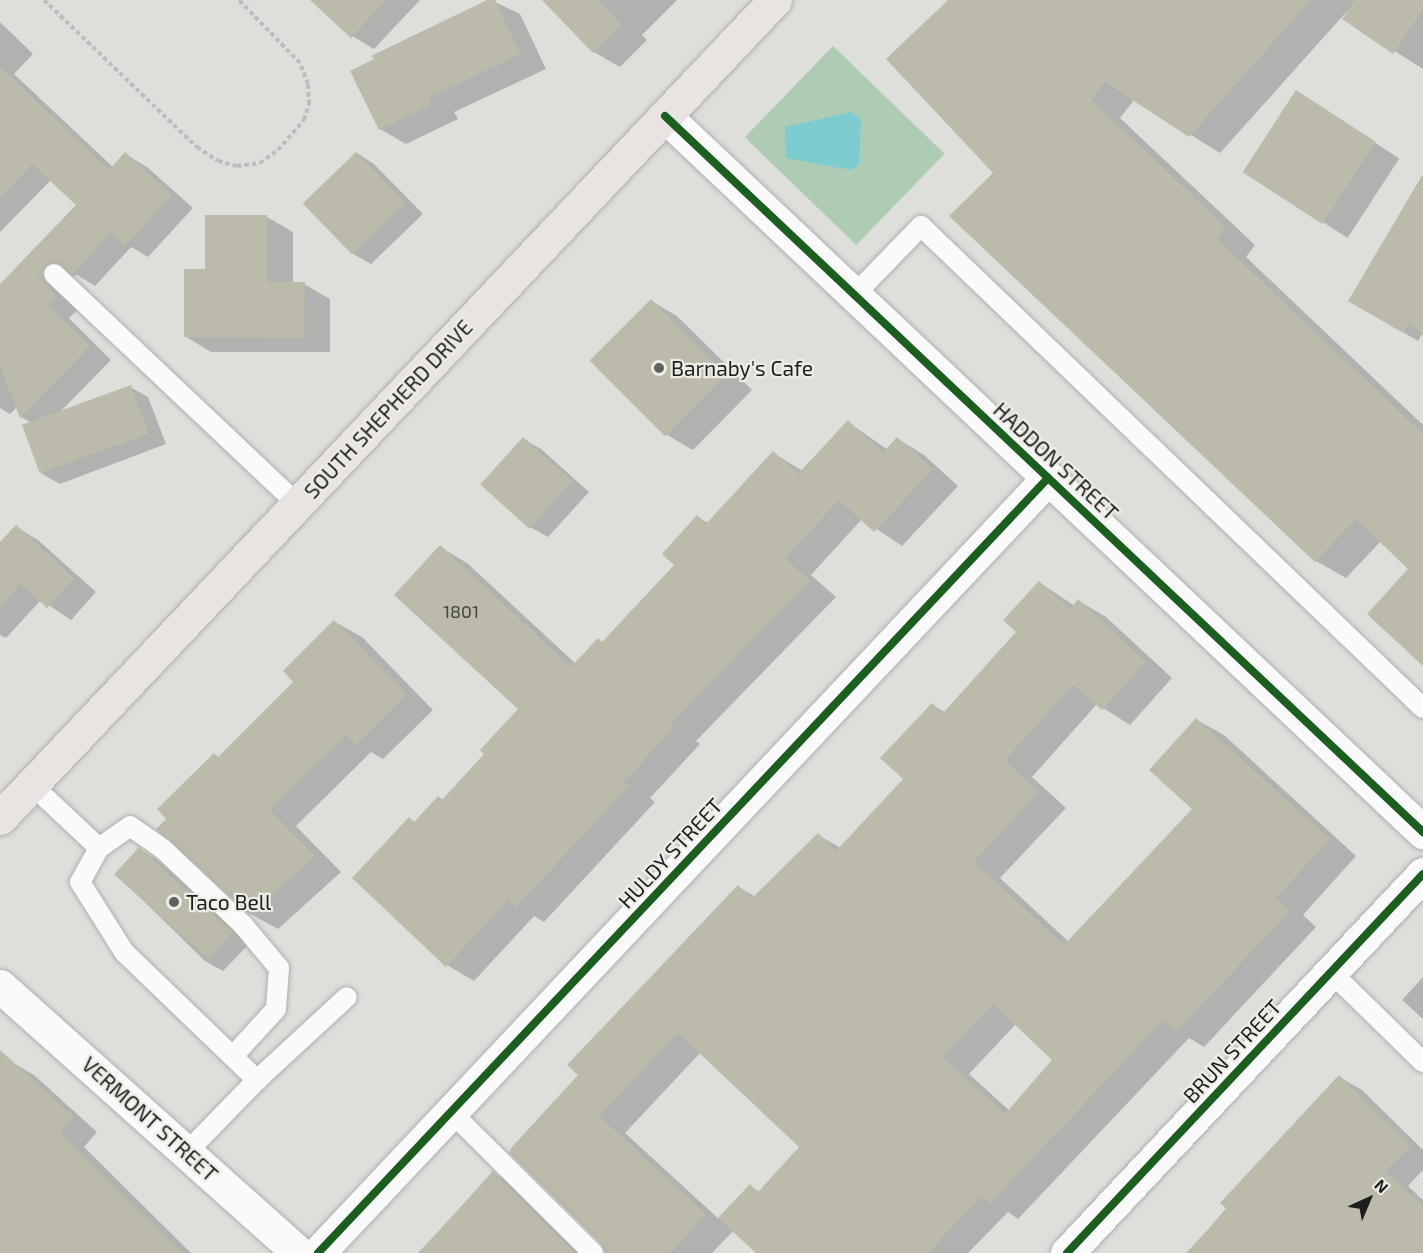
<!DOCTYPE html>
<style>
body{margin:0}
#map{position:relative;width:1423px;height:1253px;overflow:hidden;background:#dededb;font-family:"Exo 2",sans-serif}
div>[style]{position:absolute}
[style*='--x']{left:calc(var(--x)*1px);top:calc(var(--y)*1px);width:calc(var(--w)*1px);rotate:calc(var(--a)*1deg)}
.green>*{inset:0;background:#aecbb3;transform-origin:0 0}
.water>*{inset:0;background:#7ecbd0}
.shadow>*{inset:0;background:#0003;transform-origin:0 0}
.building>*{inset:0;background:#bcbaaa;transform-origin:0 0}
.path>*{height:4px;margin-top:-2px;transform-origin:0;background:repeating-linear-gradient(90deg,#bdbdbd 0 4.5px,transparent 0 7.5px)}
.roads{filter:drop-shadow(0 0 2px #afafad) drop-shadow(0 0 2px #afafad)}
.service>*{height:20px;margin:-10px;padding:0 10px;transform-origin:10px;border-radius:10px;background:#fafafa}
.minor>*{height:33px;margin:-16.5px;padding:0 16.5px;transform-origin:16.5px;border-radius:16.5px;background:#fafafa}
.primary>*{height:33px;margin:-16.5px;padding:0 16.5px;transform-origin:16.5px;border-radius:16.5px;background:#e9e4e1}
.cycleway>*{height:8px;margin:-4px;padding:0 4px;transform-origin:4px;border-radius:4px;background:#1b5e20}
.dots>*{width:16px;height:16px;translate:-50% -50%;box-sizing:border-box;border:3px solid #edece7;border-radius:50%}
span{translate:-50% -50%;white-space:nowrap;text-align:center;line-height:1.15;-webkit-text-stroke:4.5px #edece7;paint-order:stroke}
.number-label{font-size:18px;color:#464540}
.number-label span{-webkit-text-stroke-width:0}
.poi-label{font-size:21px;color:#1e1e1c}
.left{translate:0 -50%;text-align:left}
.street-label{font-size:21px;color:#1e1e1c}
.north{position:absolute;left:1339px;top:1169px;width:60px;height:60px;-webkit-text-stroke:4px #edece7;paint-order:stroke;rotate:44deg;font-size:16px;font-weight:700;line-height:24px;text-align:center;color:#1e1e1c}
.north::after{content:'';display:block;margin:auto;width:21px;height:27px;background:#1e1e1c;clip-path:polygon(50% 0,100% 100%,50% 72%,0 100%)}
</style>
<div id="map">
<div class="green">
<i style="left:833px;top:46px;width:155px;height:127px;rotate:44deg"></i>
</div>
<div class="water">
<i style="clip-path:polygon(851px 112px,861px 119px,859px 164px,851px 170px,786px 158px,785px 127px)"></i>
</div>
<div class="shadow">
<i style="clip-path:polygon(313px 0,420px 0,374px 49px,352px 36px)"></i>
<i style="clip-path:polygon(491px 0,520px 14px,546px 69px,454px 112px,458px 119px,406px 144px,380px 129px,377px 60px)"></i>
<i style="clip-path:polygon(544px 0,677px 0,642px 35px,647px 40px,620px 67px,594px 52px)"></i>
<i style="clip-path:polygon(951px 0,1423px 0,1423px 69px,1344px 19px,1348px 10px,1220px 153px,1134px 100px,1120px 118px,1255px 245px,1246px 257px,1423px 425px,1423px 664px,1410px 569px,1381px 541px,1346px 578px,1316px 561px,951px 216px,995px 173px)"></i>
<i style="clip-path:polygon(0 22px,33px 54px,14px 74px,113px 167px,125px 154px,147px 167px,193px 208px,148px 257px,131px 247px,95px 286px,77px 275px,67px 278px,64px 292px,77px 310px,69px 318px,111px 360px,57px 415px,130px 387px,148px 397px,166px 444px,60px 484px,42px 474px,33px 424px,21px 417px,17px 407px,10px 414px,0 408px,0 286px,78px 205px,51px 180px,0 232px)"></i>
<i style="left:1297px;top:92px;width:122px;height:95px;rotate:33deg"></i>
<i style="clip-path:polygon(357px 153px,374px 164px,423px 214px,371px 264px,353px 254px)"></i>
<i style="clip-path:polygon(1423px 177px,1423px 333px,1418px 341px,1350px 301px)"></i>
<i style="clip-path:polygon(267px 217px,293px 232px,293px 284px,304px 284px,330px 299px,330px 352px,211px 352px,185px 336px)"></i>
<i style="clip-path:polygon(651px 301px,677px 316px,752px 390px,693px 450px,667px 435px)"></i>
<i style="clip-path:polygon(848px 422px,888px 450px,898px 439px,924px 455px,958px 486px,902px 546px,862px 519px,811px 575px,836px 597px,696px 741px,700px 744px,650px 798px,655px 802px,544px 922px,534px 916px,474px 981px,447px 965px,409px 819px,415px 822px,438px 797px,444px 800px,487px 754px,520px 709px,440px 547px,467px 563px,576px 664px,603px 643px,676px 565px,697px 517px,708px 523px,773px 453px,803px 471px)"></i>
<i style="clip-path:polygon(523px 439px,541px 449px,589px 492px,548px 537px,530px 527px)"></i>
<i style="clip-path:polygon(16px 527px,38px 540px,96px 592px,71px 620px,41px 600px,6px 638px,0 635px,0 544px)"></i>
<i style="clip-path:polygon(evenodd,1040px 583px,1075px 606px,1079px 601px,1106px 617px,1172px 678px,1130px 725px,1097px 704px,1032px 777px,1066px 808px,1000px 878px,1069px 942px,1195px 809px,1197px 720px,1224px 735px,1356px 856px,1303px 915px,1316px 927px,1204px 1047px,1189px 1038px,1018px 1219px,1008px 1212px,968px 1253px,758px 1253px,734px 1230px,712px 1253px,606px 1253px,580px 1075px,738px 887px,756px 897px,818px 835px,841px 848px,905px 779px,932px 705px,945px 712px,1019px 632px,1040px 583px,1016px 1024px,1054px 1060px,1010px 1111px,969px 1074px,1016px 1024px,1040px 583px,701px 1052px,801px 1147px,760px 1192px,750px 1186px,719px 1219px,625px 1133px,701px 1052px)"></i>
<i style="clip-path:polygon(335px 622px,362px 637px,433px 710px,383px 759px,371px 752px,296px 826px,341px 872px,278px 929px,251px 914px,219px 758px,295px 682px)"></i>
<i style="clip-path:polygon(139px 849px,157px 859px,250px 943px,223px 971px,205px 961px,115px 873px)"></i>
<i style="clip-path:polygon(1423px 977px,1423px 1019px,1402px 1000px)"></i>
<i style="clip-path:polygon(10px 1061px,34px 1075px,97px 1132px,84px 1147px,191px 1253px,0 1253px,0 1071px)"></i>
<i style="clip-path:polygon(1339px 1077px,1362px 1090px,1423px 1150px,1423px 1170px,1408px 1186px,1423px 1200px,1423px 1253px,1188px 1253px)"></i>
<i style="clip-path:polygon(493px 1173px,521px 1188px,586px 1253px,418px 1253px)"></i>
</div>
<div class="building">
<i style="clip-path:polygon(310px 0,386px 0,351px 38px)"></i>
<i style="clip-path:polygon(487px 0,495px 0,521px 54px,429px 97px,432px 104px,379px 130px,350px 71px,374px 59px,371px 56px)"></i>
<i style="clip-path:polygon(542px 0,598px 0,622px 25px,593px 53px)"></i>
<i style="clip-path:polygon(948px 0,1311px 0,1189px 137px,1105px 82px,1091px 100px,1226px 227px,1217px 239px,1423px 434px,1423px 666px,1367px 614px,1408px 569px,1356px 519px,1315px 562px,949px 216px,993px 173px,886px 59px)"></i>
<i style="clip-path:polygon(1355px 0,1423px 0,1423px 9px,1393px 54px,1342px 19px)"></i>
<i style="clip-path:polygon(0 67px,109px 170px,125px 152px,172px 195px,125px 246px,111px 232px,72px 275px,57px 263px,45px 266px,43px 278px,56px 297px,48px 305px,90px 346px,20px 418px,0 366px,0 284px,76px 205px,32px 164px,0 198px)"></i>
<i style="left:1296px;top:90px;width:95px;height:98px;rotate:33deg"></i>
<i style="left:356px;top:152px;width:71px;height:74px;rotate:46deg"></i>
<i style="clip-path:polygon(1423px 174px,1423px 335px,1409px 322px,1403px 333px,1348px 301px)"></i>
<i style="clip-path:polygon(205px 215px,267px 215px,267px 282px,305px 282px,304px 338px,184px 337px,184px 269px,205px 269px)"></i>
<i style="left:651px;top:299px;width:107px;height:87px;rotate:45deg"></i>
<i style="left:131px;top:385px;width:52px;height:116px;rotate:70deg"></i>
<i style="clip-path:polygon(848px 420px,883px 453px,897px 437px,933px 469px,874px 532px,839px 500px,785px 558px,810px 581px,670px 724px,674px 727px,624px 782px,629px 786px,516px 907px,508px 900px,446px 967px,352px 878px,409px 817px,414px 822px,438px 796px,442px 800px,484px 754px,480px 750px,518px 709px,394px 595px,440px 545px,571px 667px,598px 638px,602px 642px,674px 565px,662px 554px,697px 515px,706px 524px,773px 451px,798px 474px)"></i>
<i style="left:523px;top:437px;width:66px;height:64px;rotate:42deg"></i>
<i style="clip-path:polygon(16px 525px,74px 578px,47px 608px,21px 584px,0 607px,0 542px)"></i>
<i style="clip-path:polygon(evenodd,1039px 581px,1070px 609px,1078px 599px,1146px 662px,1102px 710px,1073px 685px,1005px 760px,1039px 792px,974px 862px,1064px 945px,1192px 809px,1149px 770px,1196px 718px,1330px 839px,1276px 898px,1290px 911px,1176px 1032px,1163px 1020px,990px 1204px,981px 1196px,928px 1253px,756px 1253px,718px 1218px,750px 1184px,758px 1192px,799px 1147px,678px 1033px,599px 1116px,706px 1214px,670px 1253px,605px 1253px,601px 1244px,509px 1153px,512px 1147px,578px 1075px,567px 1065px,738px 885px,752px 898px,818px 833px,836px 851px,903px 779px,880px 758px,932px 703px,943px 713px,1016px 632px,1003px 620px,1039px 581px,993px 1004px,1052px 1060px,1005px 1114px,943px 1057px,993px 1004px)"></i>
<i style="clip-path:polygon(334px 620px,407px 694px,356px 745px,346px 735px,270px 810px,315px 856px,250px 915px,156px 829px,166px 819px,157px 809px,214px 753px,218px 757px,293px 682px,283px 671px)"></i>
<i style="left:139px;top:847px;width:127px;height:37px;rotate:42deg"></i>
<i style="clip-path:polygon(0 1050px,74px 1117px,60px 1132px,182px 1253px,0 1253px)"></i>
<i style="clip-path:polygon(1339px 1075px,1411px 1146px,1385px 1171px,1423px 1206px,1423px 1253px,1186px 1253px,1227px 1209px,1220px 1203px)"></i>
<i style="clip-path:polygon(493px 1171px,576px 1253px,419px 1253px)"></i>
</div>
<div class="path">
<i style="--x:44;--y:0;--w:212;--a:43.9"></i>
<i style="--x:197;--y:147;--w:25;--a:34"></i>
<i style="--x:218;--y:161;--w:20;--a:15"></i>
<i style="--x:237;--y:166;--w:23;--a:-7"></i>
<i style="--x:260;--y:163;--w:22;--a:-36"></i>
<i style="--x:278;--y:150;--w:40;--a:-49"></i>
<i style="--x:304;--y:120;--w:17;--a:-73"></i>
<i style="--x:309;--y:104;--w:20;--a:-93"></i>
<i style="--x:308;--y:84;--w:22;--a:-111"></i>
<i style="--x:300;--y:63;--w:88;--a:-134.1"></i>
</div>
<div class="roads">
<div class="service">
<i style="--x:54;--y:274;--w:335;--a:43.4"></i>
<i style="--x:854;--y:295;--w:96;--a:-45.8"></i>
<i style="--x:921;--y:226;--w:696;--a:43.84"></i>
<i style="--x:32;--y:785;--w:92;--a:43.2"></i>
<i style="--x:99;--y:848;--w:39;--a:119"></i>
<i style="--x:80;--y:882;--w:83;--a:57.8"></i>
<i style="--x:124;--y:952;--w:185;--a:43.9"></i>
<i style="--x:257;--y:1080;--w:122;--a:-42.7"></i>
<i style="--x:99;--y:848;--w:38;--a:-35"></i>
<i style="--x:130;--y:826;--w:40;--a:34.9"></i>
<i style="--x:163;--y:849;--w:110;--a:43.5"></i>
<i style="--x:243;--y:925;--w:56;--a:50.1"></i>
<i style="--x:279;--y:968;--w:41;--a:94.2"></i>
<i style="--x:276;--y:1009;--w:62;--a:132.4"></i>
<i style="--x:1331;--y:972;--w:129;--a:44.4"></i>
<i style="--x:451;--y:1112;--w:200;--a:44.8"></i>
<i style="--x:187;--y:1152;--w:100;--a:-45.8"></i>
</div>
<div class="minor">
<i style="--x:665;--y:116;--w:1043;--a:43.37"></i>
<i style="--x:0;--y:986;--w:401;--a:41.8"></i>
<i style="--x:318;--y:1253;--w:1065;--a:-46.71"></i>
<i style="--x:1067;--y:1253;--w:520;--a:-46.79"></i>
</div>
<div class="primary">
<i style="--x:0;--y:818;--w:1127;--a:-46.55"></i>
</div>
</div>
<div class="cycleway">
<i style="--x:665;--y:116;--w:1043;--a:43.37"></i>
<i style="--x:318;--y:1253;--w:1065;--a:-46.71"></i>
<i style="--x:1067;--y:1253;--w:520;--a:-46.79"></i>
</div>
<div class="dots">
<i style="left:659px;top:368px;background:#61615f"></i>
<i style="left:174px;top:902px;background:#61615f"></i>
</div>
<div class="number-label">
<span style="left:461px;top:611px">1801</span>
</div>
<div class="poi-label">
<span class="left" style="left:671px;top:368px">Barnaby's Cafe</span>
<span class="left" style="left:186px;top:902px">Taco Bell</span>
</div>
<div class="street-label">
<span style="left:388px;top:409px;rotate:-47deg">SOUTH SHEPHERD DRIVE</span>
<span style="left:1056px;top:461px;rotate:43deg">HADDON STREET</span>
<span style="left:670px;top:853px;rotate:-47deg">HULDY STREET</span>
<span style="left:1232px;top:1051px;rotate:-47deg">BRUN STREET</span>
<span style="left:150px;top:1119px;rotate:42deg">VERMONT STREET</span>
</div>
<div class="north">N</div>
</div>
